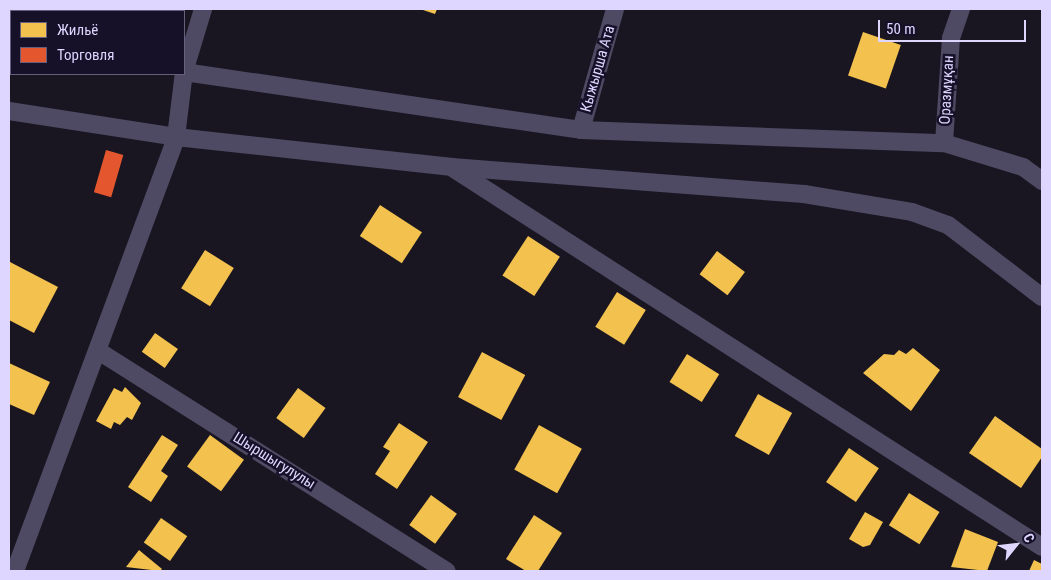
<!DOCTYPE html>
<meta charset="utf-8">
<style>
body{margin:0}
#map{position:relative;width:1051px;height:580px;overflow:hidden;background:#191622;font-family:"Roboto Condensed",sans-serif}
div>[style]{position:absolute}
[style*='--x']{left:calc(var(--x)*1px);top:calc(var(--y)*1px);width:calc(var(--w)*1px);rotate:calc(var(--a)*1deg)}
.homes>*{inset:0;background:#f2c14e;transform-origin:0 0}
.shops>*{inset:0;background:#e4572e;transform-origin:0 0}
.minor>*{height:18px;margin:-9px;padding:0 9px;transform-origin:9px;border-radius:9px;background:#4e4a63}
span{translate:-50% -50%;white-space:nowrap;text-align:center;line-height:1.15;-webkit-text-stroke:5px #161028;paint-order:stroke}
.street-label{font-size:15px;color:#dfd6ff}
.frame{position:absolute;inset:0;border:10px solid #dfd6ff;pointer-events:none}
.legend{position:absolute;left:10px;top:10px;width:175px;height:65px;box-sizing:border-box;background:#161028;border:1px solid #665f7e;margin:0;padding:6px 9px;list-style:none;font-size:15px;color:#dfd6ff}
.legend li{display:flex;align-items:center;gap:10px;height:25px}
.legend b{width:25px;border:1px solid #665f7e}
.north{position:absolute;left:991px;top:520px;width:50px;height:50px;-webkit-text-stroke:4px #161028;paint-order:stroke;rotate:61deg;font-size:14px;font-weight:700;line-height:20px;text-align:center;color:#dfd6ff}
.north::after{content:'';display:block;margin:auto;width:18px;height:22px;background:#dfd6ff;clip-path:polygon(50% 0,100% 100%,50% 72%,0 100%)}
.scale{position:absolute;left:878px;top:20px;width:148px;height:22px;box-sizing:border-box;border:2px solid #dfd6ff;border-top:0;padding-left:6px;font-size:15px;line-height:18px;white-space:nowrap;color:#dfd6ff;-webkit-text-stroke:4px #161028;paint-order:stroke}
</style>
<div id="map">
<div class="homes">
<i style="clip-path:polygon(420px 9px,437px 9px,435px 14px)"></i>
<i style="left:863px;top:32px;width:40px;height:46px;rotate:19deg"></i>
<i style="left:380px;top:205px;width:50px;height:37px;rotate:33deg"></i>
<i style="left:528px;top:236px;width:38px;height:47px;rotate:33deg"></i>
<i style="left:205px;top:250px;width:34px;height:45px;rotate:32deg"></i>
<i style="left:717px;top:251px;width:35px;height:29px;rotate:37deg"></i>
<i style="clip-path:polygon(10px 262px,58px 287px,34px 333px,9px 320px)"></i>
<i style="left:617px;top:292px;width:34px;height:41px;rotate:32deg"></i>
<i style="left:155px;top:333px;width:28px;height:23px;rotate:35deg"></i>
<i style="clip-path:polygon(913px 348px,940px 370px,911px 411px,863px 373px,884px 354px,894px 355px,899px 350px,906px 354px)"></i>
<i style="left:482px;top:352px;width:49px;height:51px;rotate:28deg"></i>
<i style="left:687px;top:354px;width:38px;height:33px;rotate:32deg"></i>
<i style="clip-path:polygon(9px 363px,50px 382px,34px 415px,9px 404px)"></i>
<i style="clip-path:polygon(125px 387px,141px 403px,132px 420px,127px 417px,120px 425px,114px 422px,111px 429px,96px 421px,114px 388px,122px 392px)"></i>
<i style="left:298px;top:388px;width:34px;height:37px;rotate:36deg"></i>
<i style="left:758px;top:394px;width:39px;height:48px;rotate:29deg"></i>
<i style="clip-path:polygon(995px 416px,1042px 449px,1042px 457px,1021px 488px,969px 453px)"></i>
<i style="clip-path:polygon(399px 423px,428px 442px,397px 489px,375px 474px,390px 451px,383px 447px)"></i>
<i style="left:539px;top:425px;width:49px;height:51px;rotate:29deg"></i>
<i style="clip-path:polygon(162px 435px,178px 445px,161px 471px,168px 476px,151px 502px,128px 487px)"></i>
<i style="left:210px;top:435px;width:42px;height:39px;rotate:36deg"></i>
<i style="left:849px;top:448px;width:36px;height:41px;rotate:34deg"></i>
<i style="left:909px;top:493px;width:36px;height:38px;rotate:32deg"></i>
<i style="left:431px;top:495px;width:32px;height:37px;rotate:36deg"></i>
<i style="clip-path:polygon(865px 512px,883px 522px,870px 545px,863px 547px,849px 539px)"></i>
<i style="clip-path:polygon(534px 515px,562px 533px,538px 571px,526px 571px,506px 559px)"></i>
<i style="left:161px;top:518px;width:32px;height:30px;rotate:35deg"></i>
<i style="clip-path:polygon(965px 529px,998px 542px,987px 571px,951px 567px)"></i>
<i style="clip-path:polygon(139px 550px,162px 569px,160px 571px,126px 567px)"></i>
<i style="clip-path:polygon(1034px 560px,1042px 564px,1042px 571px,1029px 571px)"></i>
</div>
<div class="shops">
<i style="left:106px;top:150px;width:18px;height:44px;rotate:16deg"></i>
</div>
<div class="minor">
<i style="--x:9;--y:50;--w:2;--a:0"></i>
<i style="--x:184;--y:72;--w:401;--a:8.3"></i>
<i style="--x:581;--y:130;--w:363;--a:2.1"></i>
<i style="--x:944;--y:143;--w:83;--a:16.9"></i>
<i style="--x:1023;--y:167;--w:24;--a:36"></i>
<i style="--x:9;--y:111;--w:169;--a:8.8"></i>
<i style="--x:176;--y:137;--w:65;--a:-83"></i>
<i style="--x:184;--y:72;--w:66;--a:-73.2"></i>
<i style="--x:581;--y:130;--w:126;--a:-74.3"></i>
<i style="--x:944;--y:143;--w:105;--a:-86.2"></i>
<i style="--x:951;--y:38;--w:31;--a:-71"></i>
<i style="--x:454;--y:169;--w:699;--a:32.74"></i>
<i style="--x:100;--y:352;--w:410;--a:32.3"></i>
<i style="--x:15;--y:571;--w:463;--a:-69.6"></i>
<i style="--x:176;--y:137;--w:278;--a:6.2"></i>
<i style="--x:452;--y:167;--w:353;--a:4.4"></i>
<i style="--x:804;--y:194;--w:109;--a:9.5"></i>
<i style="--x:912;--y:212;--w:38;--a:20"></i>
<i style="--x:948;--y:225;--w:118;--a:37.5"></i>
</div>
<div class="street-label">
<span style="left:598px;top:69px;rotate:-74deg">Кыжырша Ата</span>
<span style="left:947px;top:90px;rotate:-87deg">Оразмұқан</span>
<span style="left:274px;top:461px;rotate:32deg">Шыршыгулулы</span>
</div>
<div class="frame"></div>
<ul class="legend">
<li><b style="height:14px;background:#f2c14e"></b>Жильё</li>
<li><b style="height:14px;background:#e4572e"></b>Торговля</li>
</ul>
<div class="north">С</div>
<div class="scale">50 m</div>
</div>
